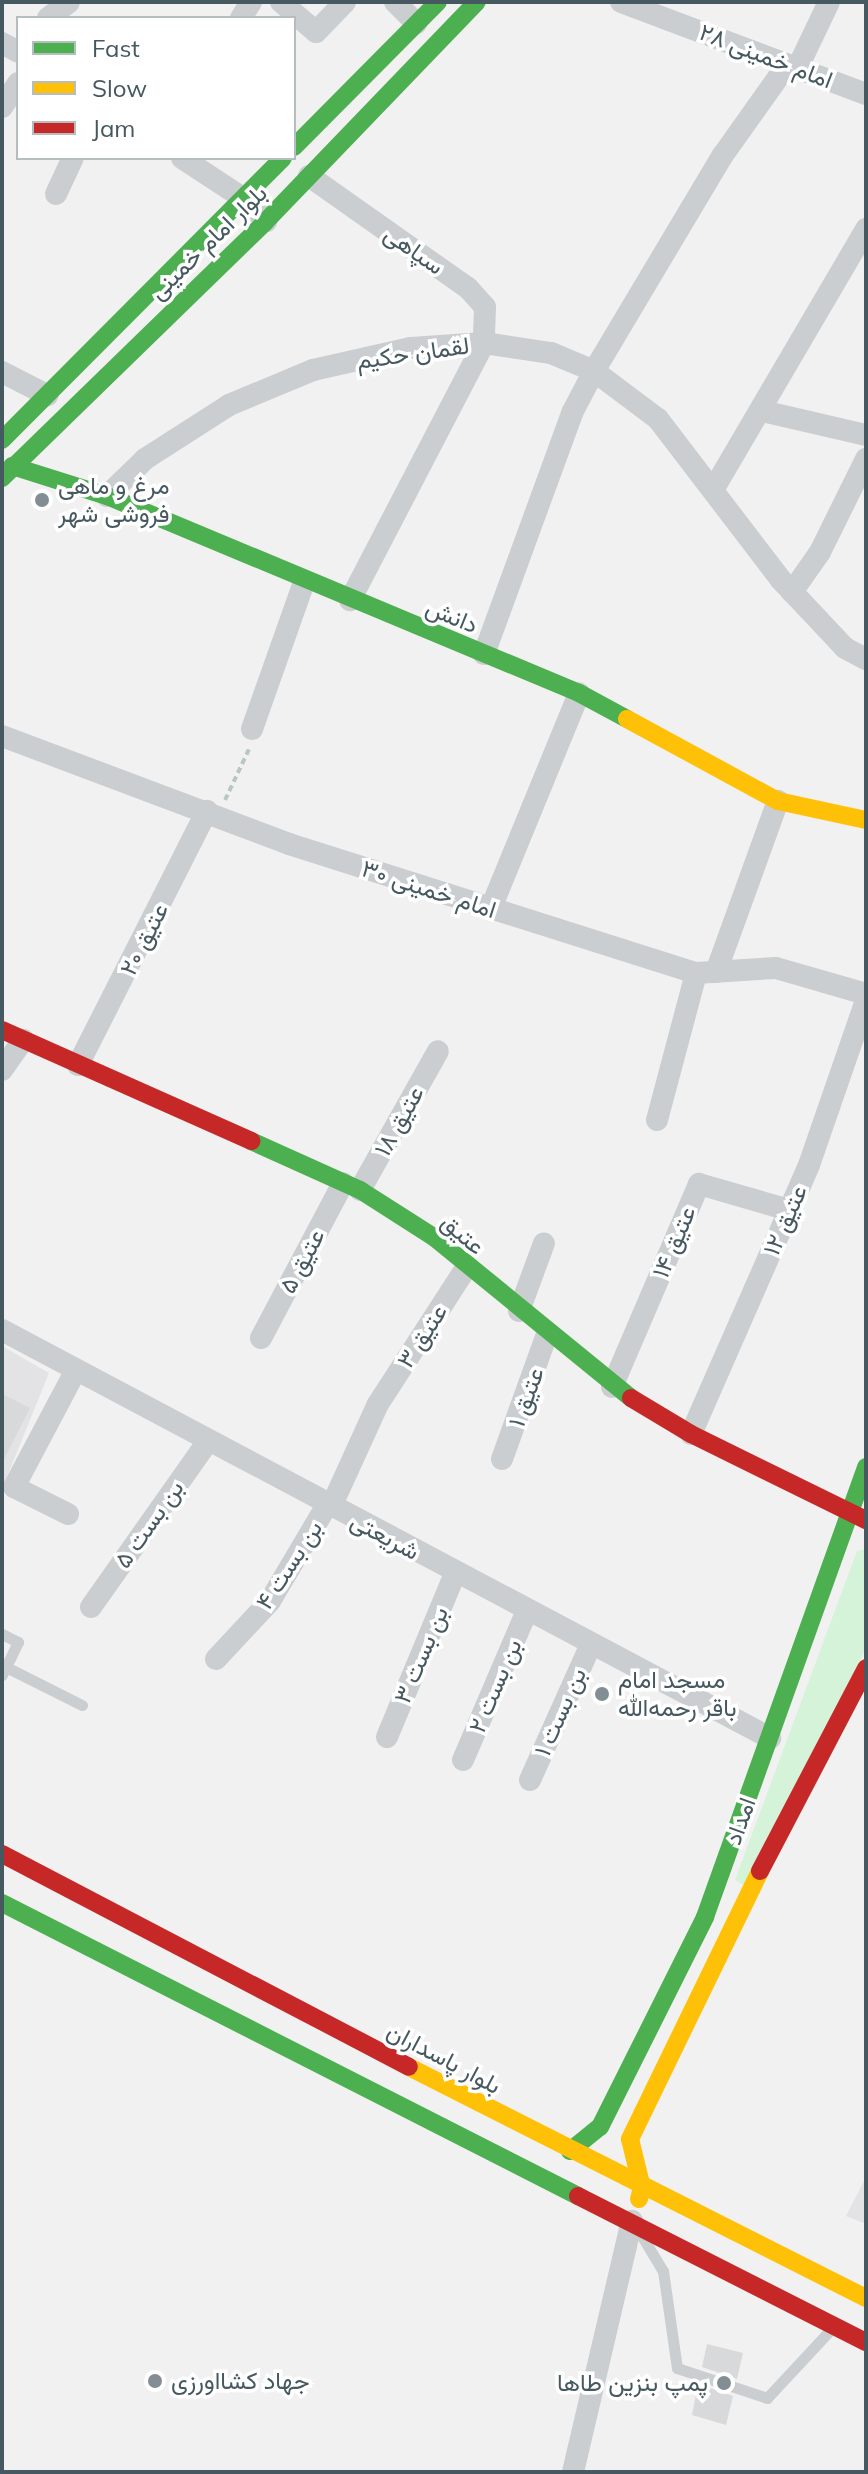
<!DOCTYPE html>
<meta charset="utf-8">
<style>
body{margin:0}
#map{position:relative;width:868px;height:2474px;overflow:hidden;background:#f2f1f1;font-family:Mulish,Vazirmatn,sans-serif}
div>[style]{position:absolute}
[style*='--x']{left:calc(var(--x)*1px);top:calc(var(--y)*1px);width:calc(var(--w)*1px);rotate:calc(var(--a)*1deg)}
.education>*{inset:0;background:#e3e2e4}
.green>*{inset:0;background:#d4f3d9}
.building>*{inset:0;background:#d8d9da}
.path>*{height:4px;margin-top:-2px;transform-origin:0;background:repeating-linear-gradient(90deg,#b8c7c0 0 6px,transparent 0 10px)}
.lane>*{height:11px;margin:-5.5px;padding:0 5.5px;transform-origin:5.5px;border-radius:5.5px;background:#caced0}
.street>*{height:22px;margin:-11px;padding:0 11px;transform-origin:11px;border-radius:11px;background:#caced0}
.fast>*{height:18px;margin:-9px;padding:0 9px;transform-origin:9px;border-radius:9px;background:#4caf50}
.slow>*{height:18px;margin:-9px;padding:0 9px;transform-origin:9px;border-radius:9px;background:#ffc107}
.jam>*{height:18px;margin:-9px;padding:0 9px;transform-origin:9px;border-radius:9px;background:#c62828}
.dots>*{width:22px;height:22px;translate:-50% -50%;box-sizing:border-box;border:4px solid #fff;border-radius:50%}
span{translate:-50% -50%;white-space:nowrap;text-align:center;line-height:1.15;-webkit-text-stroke:7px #fff;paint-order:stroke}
.street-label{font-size:24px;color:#465960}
.poi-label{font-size:24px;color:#465960}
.left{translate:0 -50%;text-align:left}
.right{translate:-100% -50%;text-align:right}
.frame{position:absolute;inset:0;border:4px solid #465960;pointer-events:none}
.legend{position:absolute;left:16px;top:16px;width:280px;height:144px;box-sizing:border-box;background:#fff;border:2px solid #b5bdbf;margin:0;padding:10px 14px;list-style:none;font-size:24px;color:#465960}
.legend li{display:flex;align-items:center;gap:16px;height:40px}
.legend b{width:40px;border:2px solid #b5bdbf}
</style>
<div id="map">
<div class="education">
<i style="clip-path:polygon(2px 1346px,49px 1373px,2px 1489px)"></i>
<i style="clip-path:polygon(866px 2177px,866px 2224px,846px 2216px)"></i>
</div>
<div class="green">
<i style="clip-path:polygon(866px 1549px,866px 1649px,745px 1886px,735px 1880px,857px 1551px)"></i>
</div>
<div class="building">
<i style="clip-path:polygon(2px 1394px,30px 1408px,2px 1463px)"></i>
<i style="clip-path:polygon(707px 2344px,743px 2353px,737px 2379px,702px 2367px)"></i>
<i style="clip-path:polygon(698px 2384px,733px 2396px,726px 2425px,692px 2415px)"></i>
</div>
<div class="path">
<i style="--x:225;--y:800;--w:59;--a:-64.7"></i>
</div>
<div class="lane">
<i style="--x:2;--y:1634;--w:18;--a:27"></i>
<i style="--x:18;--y:1642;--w:37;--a:116"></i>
<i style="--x:6;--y:1667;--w:85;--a:26.6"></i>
<i style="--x:643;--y:2238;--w:39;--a:59"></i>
<i style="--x:663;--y:2271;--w:98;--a:81.8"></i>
<i style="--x:677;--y:2368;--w:95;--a:18.4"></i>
<i style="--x:767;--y:2398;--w:96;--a:-47.1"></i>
</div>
<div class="street">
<i style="--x:281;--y:2;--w:46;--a:40.6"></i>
<i style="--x:316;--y:32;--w:42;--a:-46"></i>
<i style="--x:395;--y:2;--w:30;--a:45"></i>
<i style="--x:621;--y:2;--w:262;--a:20.6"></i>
<i style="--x:48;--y:18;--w:26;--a:-37"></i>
<i style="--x:241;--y:18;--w:19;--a:-58"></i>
<i style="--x:2;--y:43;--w:18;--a:29"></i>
<i style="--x:797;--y:69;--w:74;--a:-64.5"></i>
<i style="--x:2;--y:107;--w:29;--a:-56"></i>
<i style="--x:182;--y:158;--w:73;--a:33.3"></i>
<i style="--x:243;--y:198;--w:33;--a:45"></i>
<i style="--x:309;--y:176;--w:194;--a:35.2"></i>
<i style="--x:468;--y:288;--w:25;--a:48"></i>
<i style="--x:485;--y:307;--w:36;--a:92"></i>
<i style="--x:484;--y:343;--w:290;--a:117.5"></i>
<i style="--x:56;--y:194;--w:40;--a:-65"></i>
<i style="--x:2;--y:372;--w:51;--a:27.1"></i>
<i style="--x:762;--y:411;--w:107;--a:13"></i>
<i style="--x:713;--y:490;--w:303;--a:-59.6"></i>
<i style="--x:107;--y:496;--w:53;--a:-44.2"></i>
<i style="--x:145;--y:459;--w:100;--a:-32.7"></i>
<i style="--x:229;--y:405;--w:91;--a:-22.6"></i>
<i style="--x:313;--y:370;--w:100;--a:-12.7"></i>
<i style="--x:411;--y:348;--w:73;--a:-3.9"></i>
<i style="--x:484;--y:343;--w:68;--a:8.5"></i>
<i style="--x:551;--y:353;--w:47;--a:22.7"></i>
<i style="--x:594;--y:371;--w:80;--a:36.9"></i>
<i style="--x:658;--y:419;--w:203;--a:52.6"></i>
<i style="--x:781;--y:580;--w:93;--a:46.7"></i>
<i style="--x:845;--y:648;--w:24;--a:28"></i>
<i style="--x:792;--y:592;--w:49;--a:-55"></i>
<i style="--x:820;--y:552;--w:104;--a:-63.7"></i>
<i style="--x:484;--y:654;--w:257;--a:-69.9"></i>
<i style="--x:572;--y:413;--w:47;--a:-62.4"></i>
<i style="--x:594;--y:371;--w:252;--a:-59.2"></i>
<i style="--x:723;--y:155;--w:110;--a:-54.6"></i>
<i style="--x:252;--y:729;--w:156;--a:-70.5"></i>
<i style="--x:2;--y:736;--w:307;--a:20.6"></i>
<i style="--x:289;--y:844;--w:427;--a:17.6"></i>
<i style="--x:696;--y:973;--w:80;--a:-3.6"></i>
<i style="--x:776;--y:968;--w:94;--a:16.1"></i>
<i style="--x:491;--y:908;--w:232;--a:-67.7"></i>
<i style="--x:716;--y:972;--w:182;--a:-70.1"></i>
<i style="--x:78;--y:1065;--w:285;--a:-63.1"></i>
<i style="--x:2;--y:1070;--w:37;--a:-55"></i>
<i style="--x:657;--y:1120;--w:152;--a:-75.1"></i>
<i style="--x:360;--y:1190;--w:159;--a:-60.7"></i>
<i style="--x:519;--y:1311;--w:72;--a:-69.8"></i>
<i style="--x:2;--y:1330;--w:870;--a:27.98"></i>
<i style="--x:261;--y:1338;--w:175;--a:-62.1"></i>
<i style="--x:612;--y:1387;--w:221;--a:-66.8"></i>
<i style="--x:699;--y:1184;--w:94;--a:16.1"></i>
<i style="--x:691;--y:1434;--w:294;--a:-66.3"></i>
<i style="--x:809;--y:1165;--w:175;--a:-70.9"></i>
<i style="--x:502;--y:1459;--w:133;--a:-70.2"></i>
<i style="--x:331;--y:1507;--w:113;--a:-65.5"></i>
<i style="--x:378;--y:1404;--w:162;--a:-57.1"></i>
<i style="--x:68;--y:1514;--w:60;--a:-153.4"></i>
<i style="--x:14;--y:1487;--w:132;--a:-62.1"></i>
<i style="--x:91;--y:1607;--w:203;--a:-54.8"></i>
<i style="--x:216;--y:1659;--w:79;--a:-47"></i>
<i style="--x:270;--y:1601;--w:112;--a:-59.3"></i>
<i style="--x:387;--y:1737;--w:177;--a:-67.4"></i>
<i style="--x:463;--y:1760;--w:162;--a:-66.8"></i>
<i style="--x:530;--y:1780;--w:149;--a:-65.8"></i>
<i style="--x:573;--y:2472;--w:258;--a:-76.8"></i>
</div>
<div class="fast">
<i style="--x:294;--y:147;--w:204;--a:-45.2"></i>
<i style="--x:2;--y:440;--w:398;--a:-45.1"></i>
<i style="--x:12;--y:466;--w:100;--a:17.5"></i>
<i style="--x:107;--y:496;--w:511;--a:22.65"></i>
<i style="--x:579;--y:693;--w:55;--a:28.4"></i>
<i style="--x:2;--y:478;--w:368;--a:-44.2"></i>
<i style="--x:266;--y:221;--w:304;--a:-46.1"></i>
<i style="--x:251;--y:1141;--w:120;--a:24.2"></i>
<i style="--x:360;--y:1190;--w:89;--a:32.6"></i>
<i style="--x:435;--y:1238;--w:253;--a:39.2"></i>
<i style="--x:2;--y:1903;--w:646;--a:26.96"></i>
<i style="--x:570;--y:2151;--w:38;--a:-39"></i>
<i style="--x:600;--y:2127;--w:235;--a:-63.4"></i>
<i style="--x:705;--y:1917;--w:478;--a:-70.3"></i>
</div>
<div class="slow">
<i style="--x:627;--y:719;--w:172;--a:28.5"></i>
<i style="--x:778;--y:801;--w:90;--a:12.2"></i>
<i style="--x:409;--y:2067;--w:512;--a:26.82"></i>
<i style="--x:639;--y:2199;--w:11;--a:-75"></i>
<i style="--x:642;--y:2188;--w:50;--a:-103.8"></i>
<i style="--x:630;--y:2139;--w:298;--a:-64.1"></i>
</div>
<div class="jam">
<i style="--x:2;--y:1030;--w:273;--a:24"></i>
<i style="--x:631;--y:1398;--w:70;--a:31"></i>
<i style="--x:691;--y:1434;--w:195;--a:26.2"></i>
<i style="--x:2;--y:1854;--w:459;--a:27.6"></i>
<i style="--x:760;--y:1871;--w:229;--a:-62.4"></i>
<i style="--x:578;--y:2196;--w:323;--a:26.9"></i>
</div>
<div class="dots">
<i style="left:42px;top:500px;background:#828e93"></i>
<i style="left:602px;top:1694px;background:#828e93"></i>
<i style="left:155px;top:2381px;background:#828e93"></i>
<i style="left:724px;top:2383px;background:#828e93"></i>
</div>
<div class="street-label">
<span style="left:766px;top:56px;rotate:21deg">امام خمینی ۲۸</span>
<span style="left:208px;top:242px;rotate:-44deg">بلوار امام خمینی</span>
<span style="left:414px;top:250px;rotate:35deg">سپاهی</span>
<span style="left:413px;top:353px;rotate:-8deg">لقمان حکیم</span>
<span style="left:452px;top:616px;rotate:22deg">دانش</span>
<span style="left:429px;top:889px;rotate:18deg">امام خمینی ۳۰</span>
<span style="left:144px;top:939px;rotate:-63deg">عتیق ۲۰</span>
<span style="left:399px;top:1121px;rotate:-61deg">عتیق ۱۸</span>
<span style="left:785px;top:1220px;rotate:-66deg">عتیق ۱۲</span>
<span style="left:463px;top:1234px;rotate:41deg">عتیق</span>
<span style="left:674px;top:1242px;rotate:-67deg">عتیق ۱۴</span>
<span style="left:302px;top:1261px;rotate:-62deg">عتیق ۵</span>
<span style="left:422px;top:1336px;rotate:-57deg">عتیق ۳</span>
<span style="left:526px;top:1397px;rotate:-70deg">عتیق ۱</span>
<span style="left:149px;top:1524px;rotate:-55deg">بن بست ۵</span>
<span style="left:385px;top:1536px;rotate:28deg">شریعتی</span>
<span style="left:289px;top:1565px;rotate:-57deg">بن بست ۴</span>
<span style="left:421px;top:1655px;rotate:-67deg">بن بست ۳</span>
<span style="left:495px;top:1686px;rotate:-67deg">بن بست ۲</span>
<span style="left:560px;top:1712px;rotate:-66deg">بن بست ۱</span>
<span style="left:740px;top:1821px;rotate:-70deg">امداد</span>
<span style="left:444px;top:2058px;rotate:28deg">بلوار پاسداران</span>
</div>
<div class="poi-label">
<span class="left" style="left:58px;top:500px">مرغ و ماهی<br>فروشی شهر</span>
<span class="left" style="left:618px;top:1694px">مسجد امام<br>باقر رحمه‌الله</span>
<span class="left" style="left:171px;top:2381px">جهاد کشااورزی</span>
<span class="right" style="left:708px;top:2383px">پمپ بنزین طاها</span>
</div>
<div class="frame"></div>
<ul class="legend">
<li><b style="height:10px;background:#4caf50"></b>Fast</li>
<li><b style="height:10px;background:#ffc107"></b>Slow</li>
<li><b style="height:10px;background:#c62828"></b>Jam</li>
</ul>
</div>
